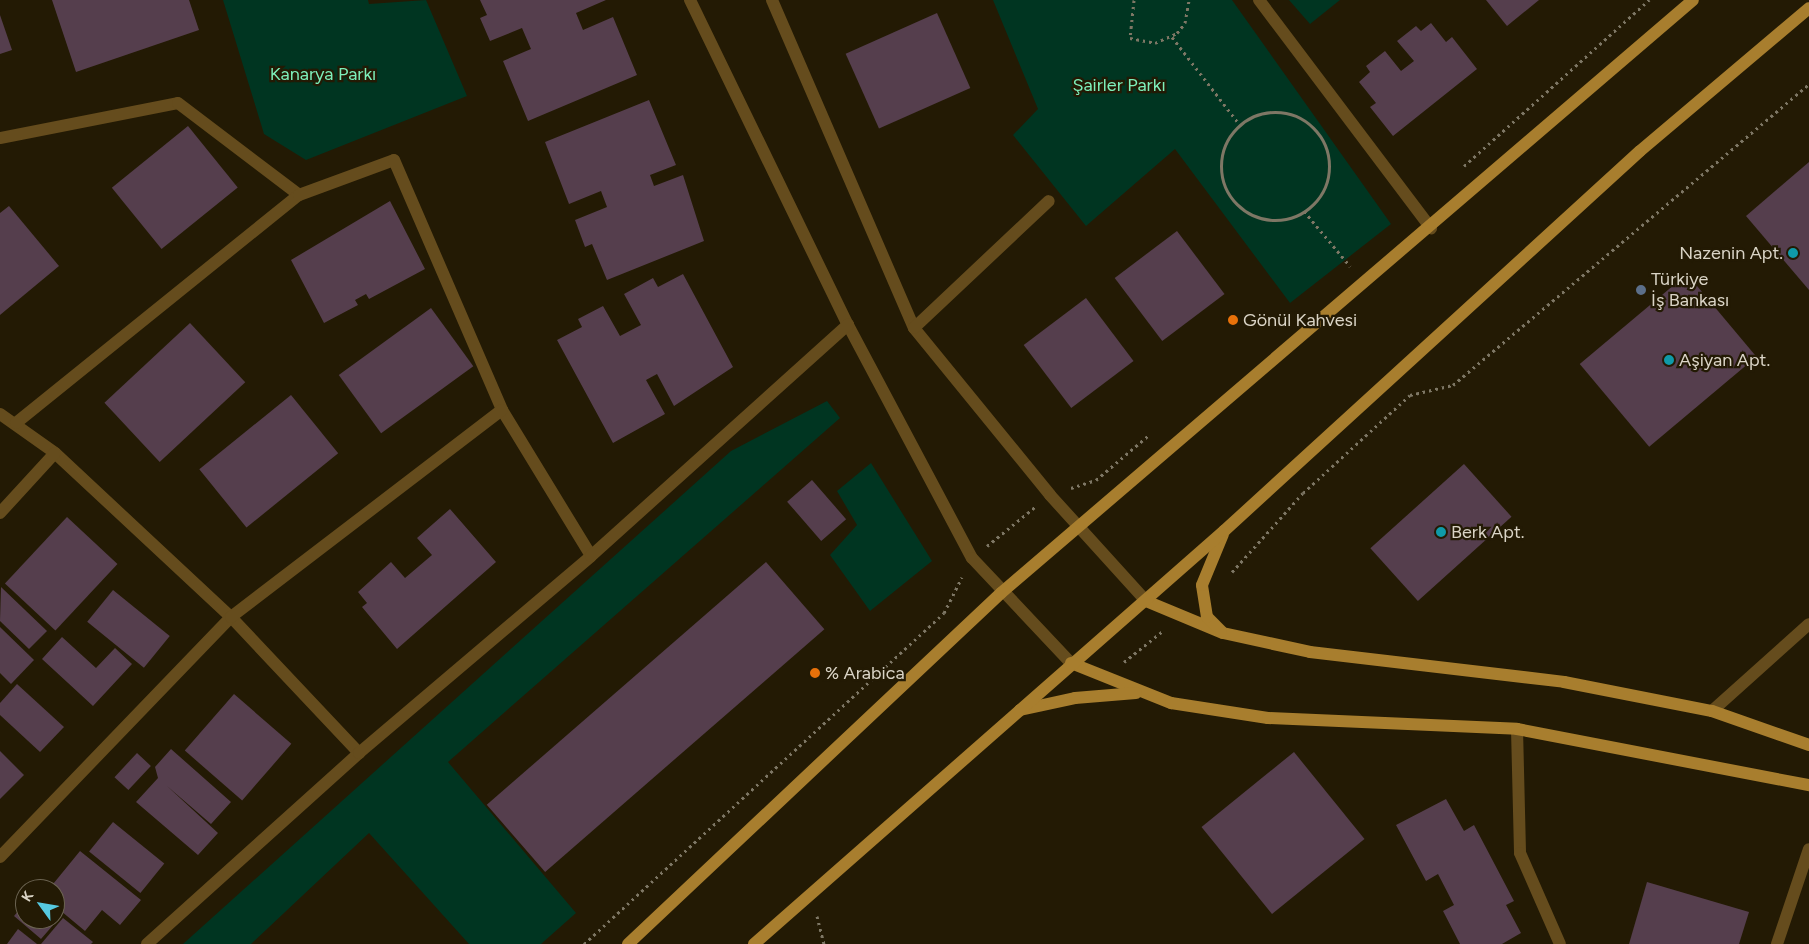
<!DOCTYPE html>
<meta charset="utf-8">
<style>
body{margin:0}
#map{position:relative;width:1809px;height:944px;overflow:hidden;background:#231a04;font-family:Figtree,sans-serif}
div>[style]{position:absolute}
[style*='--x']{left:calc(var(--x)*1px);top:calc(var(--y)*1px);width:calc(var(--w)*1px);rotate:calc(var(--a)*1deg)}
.green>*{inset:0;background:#003521}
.building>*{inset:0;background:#553e4d;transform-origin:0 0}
.path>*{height:3px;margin-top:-1.5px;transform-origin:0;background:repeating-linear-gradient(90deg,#7e7765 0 2.5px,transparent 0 6.5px)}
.path>.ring{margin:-1.5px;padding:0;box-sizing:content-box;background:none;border:3px solid #7e7765;border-radius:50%}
.minor>*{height:12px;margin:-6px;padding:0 6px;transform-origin:6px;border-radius:6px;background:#654c1d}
.major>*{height:12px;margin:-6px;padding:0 6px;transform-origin:6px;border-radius:6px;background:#a87e2e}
.dots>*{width:14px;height:14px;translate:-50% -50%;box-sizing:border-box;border:2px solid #231a04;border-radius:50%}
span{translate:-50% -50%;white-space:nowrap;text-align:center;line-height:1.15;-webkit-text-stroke:4.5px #231a04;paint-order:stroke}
.park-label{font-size:18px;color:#7defba}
.poi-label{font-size:18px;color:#dad4c6}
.right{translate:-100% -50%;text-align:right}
.left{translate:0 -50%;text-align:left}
.north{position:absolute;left:15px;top:879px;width:50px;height:50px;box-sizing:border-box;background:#231a04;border:1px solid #6c6452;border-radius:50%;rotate:302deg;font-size:14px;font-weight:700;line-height:20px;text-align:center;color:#dad4c6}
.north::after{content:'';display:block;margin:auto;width:18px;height:22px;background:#56c9e1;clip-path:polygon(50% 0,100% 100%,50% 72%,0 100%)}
</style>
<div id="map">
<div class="green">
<i style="clip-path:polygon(223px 0,368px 0,369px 4px,426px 0,467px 96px,306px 160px,264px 134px)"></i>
<i style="clip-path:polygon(993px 0,1232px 0,1391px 224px,1290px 303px,1175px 149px,1086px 226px,1013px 135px,1038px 109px)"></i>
<i style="clip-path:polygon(1289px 0,1340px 0,1310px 24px)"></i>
<i style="clip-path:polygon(827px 401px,840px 418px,448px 762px,576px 913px,541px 944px,469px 944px,369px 833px,251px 944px,183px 944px,731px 451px)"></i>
<i style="clip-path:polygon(871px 463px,932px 561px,870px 611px,830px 555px,857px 525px,837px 491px)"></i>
</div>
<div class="building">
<i style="clip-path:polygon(52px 0,189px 0,199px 30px,76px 72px)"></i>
<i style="clip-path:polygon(480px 0,606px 0,576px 13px,583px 30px,613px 17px,637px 75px,528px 121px,503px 61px,531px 49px,522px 28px,490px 41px,480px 18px,487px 15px)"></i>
<i style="clip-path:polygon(1486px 0,1539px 0,1507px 26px)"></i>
<i style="left:937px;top:13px;width:82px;height:100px;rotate:66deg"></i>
<i style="clip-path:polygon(0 15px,12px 50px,0 54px)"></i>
<i style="clip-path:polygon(1431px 23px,1446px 42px,1452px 37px,1477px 69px,1393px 136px,1370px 107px,1376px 103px,1359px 82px,1370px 72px,1366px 66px,1385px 51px,1401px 71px,1414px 61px,1397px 41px,1416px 26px,1421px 31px)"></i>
<i style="clip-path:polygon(649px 100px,676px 165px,650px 175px,654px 186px,683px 175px,704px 241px,607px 280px,592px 244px,585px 247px,575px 220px,607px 207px,601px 191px,569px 204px,545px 142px)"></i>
<i style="left:188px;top:126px;width:79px;height:98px;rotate:51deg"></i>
<i style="clip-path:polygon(1809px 162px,1809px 290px,1746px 216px)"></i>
<i style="clip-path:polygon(390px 201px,425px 269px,369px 299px,366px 294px,355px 300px,358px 305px,324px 323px,291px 260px)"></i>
<i style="clip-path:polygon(9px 206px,59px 266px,0 315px,0 213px)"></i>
<i style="left:1177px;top:231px;width:79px;height:78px;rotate:53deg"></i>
<i style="clip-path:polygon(683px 274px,733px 367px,674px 406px,657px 374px,646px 380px,665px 414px,613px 443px,557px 340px,582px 327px,578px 319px,603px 306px,620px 336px,641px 325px,624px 294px,653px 278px,658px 287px)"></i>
<i style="left:1687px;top:274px;width:108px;height:140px;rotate:50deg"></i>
<i style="left:1086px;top:298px;width:79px;height:78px;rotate:53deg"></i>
<i style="left:431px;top:308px;width:72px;height:114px;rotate:54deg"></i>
<i style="left:190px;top:323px;width:81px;height:117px;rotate:47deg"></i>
<i style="left:291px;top:395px;width:75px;height:118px;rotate:51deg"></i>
<i style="left:1464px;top:464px;width:71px;height:126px;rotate:48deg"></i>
<i style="left:812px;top:480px;width:52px;height:33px;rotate:49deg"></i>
<i style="clip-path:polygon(450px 509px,496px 562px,397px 649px,362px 607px,367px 603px,358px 592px,391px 562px,405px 578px,432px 555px,417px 538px)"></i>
<i style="left:67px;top:517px;width:69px;height:91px;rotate:43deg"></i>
<i style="left:766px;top:562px;width:89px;height:370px;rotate:49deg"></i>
<i style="clip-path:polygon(1px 587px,47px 631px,29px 649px,0 621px)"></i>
<i style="left:113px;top:590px;width:73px;height:41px;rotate:39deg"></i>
<i style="clip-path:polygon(0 627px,34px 660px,11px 684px,0 673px)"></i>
<i style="clip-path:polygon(62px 637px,96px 668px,115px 648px,132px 664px,93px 706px,42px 659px)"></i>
<i style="clip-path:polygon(17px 684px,64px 727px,40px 752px,0 715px,0 703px)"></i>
<i style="left:234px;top:694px;width:76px;height:75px;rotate:41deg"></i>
<i style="clip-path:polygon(171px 749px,231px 802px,211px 824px,167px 786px,218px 833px,198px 855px,136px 802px,158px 778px,155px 767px)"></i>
<i style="clip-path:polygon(0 751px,24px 775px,0 799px)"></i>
<i style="left:1294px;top:752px;width:112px;height:119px;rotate:51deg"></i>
<i style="left:137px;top:753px;width:19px;height:33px;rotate:43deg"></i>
<i style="clip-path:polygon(1446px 799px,1464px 831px,1474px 825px,1514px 901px,1506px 905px,1521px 933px,1502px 944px,1460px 944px,1443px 911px,1454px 905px,1438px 874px,1426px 881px,1396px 825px)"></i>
<i style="left:113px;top:822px;width:66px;height:38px;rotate:39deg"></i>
<i style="clip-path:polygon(80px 851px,141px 900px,120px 925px,102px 910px,85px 931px,55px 906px,55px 889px,49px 889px)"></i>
<i style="clip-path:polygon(1647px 882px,1749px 912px,1739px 944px,1629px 944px)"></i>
<i style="clip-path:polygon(25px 903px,25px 919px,55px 919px,55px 911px,61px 916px,41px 939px,14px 916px)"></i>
<i style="clip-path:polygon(63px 918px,93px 942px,91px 944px,41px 944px)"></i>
<i style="clip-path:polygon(18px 929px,37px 944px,7px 944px)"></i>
</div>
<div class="path">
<i style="--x:1134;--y:0;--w:38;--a:96"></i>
<i style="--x:1130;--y:38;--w:25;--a:11"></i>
<i style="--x:1155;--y:43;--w:24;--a:-24"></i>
<i style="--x:1177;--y:33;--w:13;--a:-51"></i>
<i style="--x:1185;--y:23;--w:23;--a:-80"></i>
<i style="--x:1172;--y:37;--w:111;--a:52.3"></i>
<i class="ring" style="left:1221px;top:112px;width:105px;height:105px"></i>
<i style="--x:1464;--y:166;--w:249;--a:-41.9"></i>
<i style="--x:1304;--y:211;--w:72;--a:50.1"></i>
<i style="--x:1071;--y:488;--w:26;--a:-18"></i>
<i style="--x:1096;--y:480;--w:70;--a:-40.3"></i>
<i style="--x:987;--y:546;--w:62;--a:-39.1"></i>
<i style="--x:1232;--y:572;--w:106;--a:-48.1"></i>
<i style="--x:1303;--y:493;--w:145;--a:-42.5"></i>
<i style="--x:1410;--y:395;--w:44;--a:-13.1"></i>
<i style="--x:1453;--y:385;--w:466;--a:-40.2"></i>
<i style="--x:1124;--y:662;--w:51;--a:-38.7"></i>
<i style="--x:817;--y:916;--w:29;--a:76"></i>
<i style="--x:584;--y:944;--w:489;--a:-42.6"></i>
<i style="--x:944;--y:613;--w:40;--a:-63.4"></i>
</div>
<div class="minor">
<i style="--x:690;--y:0;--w:361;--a:64.1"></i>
<i style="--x:848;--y:325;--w:264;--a:62"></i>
<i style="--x:972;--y:558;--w:144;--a:46.7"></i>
<i style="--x:772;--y:0;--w:357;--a:66.6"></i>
<i style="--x:914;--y:328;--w:215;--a:50.8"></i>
<i style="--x:1050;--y:495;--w:143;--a:47.8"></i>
<i style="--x:1259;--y:0;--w:286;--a:53"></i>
<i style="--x:0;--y:138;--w:181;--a:-11.1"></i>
<i style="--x:178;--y:103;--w:152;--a:37.2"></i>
<i style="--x:914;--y:328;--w:185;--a:-43.3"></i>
<i style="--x:0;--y:414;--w:67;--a:35.3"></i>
<i style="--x:55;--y:453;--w:241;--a:43"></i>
<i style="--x:231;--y:617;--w:187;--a:46.7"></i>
<i style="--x:16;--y:423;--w:363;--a:-38.9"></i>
<i style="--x:299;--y:195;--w:101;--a:-20.2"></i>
<i style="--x:394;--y:160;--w:272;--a:66.6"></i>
<i style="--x:502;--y:410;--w:171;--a:58.6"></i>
<i style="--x:0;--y:513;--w:81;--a:-47.5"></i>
<i style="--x:1712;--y:711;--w:130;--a:-41.9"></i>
<i style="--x:1517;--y:729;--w:124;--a:88.6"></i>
<i style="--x:1520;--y:853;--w:99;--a:66.3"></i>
<i style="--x:0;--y:857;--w:333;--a:-46.1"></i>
<i style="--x:231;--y:617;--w:341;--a:-37.4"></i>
<i style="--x:147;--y:944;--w:285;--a:-42"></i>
<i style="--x:359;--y:753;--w:304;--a:-40.3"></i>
<i style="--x:591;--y:556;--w:346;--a:-42"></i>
<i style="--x:1777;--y:944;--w:100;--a:-71.4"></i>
</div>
<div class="major">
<i style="--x:1146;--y:601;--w:83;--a:22.6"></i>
<i style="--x:1223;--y:633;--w:89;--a:12.3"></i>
<i style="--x:1310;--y:652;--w:256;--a:6.7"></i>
<i style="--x:1564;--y:682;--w:151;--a:11.1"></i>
<i style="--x:1712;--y:711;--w:103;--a:19.3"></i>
<i style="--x:1221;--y:631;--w:20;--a:-135"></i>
<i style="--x:1207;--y:617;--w:32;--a:-99"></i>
<i style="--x:1202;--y:585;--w:55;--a:-67.6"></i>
<i style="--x:1071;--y:663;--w:108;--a:21.8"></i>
<i style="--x:1171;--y:703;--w:98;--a:8.8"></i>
<i style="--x:1268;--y:718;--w:249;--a:2.5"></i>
<i style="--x:1517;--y:729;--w:297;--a:10.9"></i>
<i style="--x:1020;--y:710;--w:56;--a:-12.3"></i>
<i style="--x:1075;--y:698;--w:61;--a:-4.7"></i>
<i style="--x:628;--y:944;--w:512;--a:-43.26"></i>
<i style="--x:1001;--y:593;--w:911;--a:-40.59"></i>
<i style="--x:754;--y:944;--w:626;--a:-41.31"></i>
<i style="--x:1224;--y:531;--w:563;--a:-42.41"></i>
<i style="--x:1640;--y:151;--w:221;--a:-40.2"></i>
</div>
<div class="dots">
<i style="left:1793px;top:253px;background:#0f9aa8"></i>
<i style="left:1641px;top:290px;background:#5c6f8a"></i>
<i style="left:1233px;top:320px;background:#e8710a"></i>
<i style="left:1669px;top:360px;background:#0f9aa8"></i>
<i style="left:1441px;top:532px;background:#0f9aa8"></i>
<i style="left:815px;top:673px;background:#e8710a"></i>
</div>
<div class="park-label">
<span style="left:323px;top:74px">Kanarya Parkı</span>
<span style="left:1119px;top:85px">Şairler Parkı</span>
</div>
<div class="poi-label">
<span class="right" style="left:1783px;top:253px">Nazenin Apt.</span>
<span class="left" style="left:1651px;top:290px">Türkiye<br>İş Bankası</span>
<span class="left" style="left:1243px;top:320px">Gönül Kahvesi</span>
<span class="left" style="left:1679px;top:360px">Aşiyan Apt.</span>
<span class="left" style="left:1451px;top:532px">Berk Apt.</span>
<span class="left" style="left:825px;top:673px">% Arabica</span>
</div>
<div class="north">K</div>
</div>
